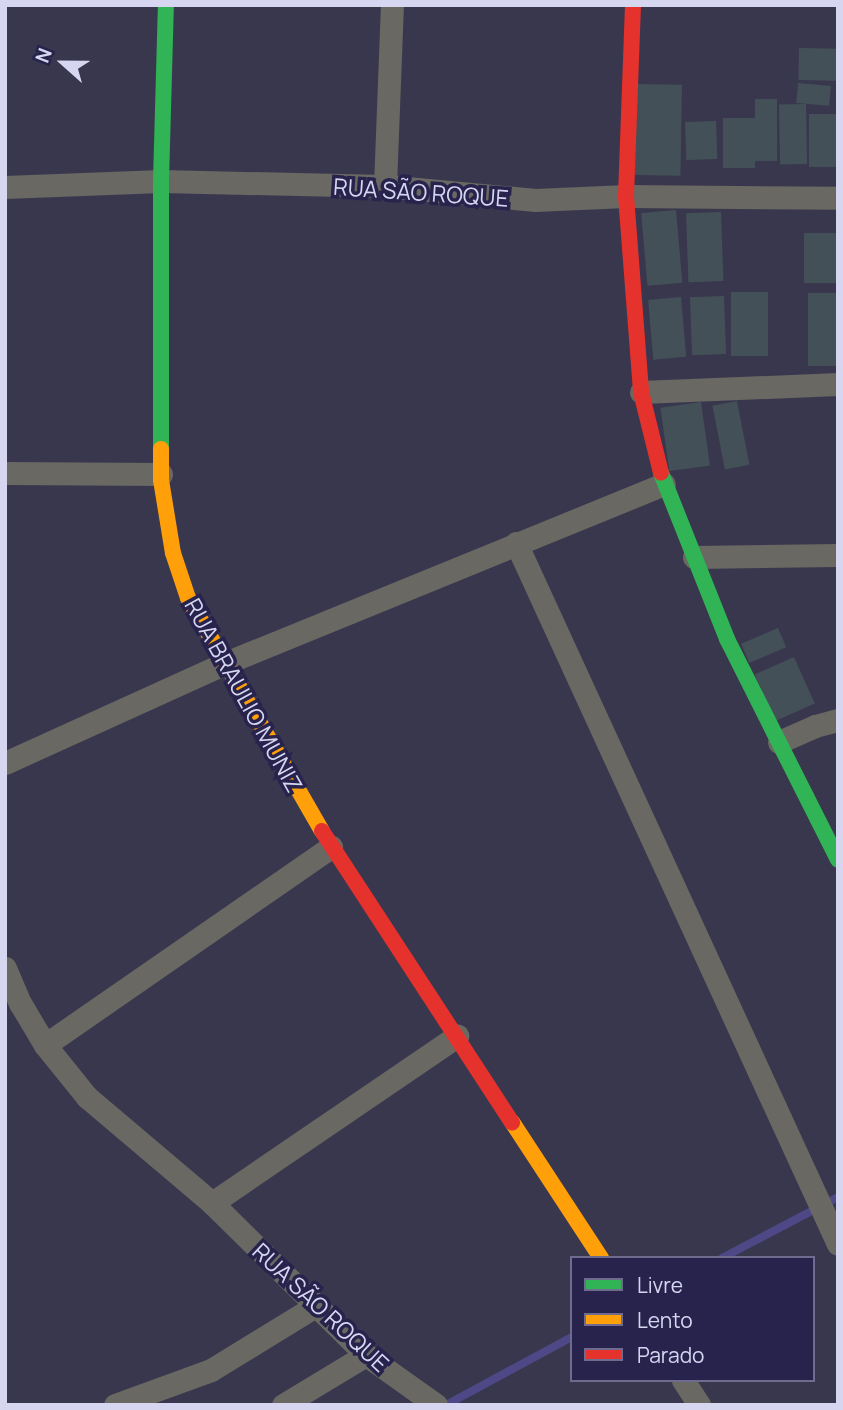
<!DOCTYPE html>
<meta charset="utf-8">
<style>
body{margin:0}
#map{position:relative;width:843px;height:1410px;overflow:hidden;background:#39374e;font-family:Manrope,sans-serif}
div>[style]{position:absolute}
[style*='--x']{left:calc(var(--x)*1px);top:calc(var(--y)*1px);width:calc(var(--w)*1px);rotate:calc(var(--a)*1deg)}
.stream>*{height:8px;margin:-4px;padding:0 4px;transform-origin:4px;border-radius:4px;background:#4f4886}
.building>*{inset:0;background:#445058;transform-origin:0 0}
.street>*{height:23px;margin:-11.5px;padding:0 11.5px;transform-origin:11.5px;border-radius:11.5px;background:#696862}
.fast>*{height:16px;margin:-8px;padding:0 8px;transform-origin:8px;border-radius:8px;background:#30b455}
.slow>*{height:16px;margin:-8px;padding:0 8px;transform-origin:8px;border-radius:8px;background:#ff9f0a}
.jam>*{height:16px;margin:-8px;padding:0 8px;transform-origin:8px;border-radius:8px;background:#e5322d}
span{translate:-50% -50%;white-space:nowrap;text-align:center;line-height:1.15;-webkit-text-stroke:7px #28234d;paint-order:stroke}
.street-label{font-size:23px;color:#d6d6f1}
.frame{position:absolute;inset:0;border:7px solid #d6d6f1;pointer-events:none}
.legend{position:absolute;left:570px;top:1256px;width:245px;height:126px;box-sizing:border-box;background:#28234d;border:2px solid #6e6b8f;margin:0;padding:9px 12px;list-style:none;font-size:21px;color:#d6d6f1}
.legend li{display:flex;align-items:center;gap:14px;height:35px}
.legend b{width:35px;border:2px solid #6e6b8f}
.north{position:absolute;left:28px;top:28px;width:70px;height:70px;-webkit-text-stroke:5px #28234d;paint-order:stroke;rotate:291deg;font-size:19px;font-weight:700;line-height:28px;text-align:center;color:#d6d6f1}
.north::after{content:'';display:block;margin:auto;width:24px;height:32px;background:#d6d6f1;clip-path:polygon(50% 0,100% 100%,50% 72%,0 100%)}
</style>
<div id="map">
<div class="stream">
<i style="--x:722;--y:1258;--w:131;--a:-27.7"></i>
<i style="--x:446;--y:1405;--w:143;--a:-28.4"></i>
</div>
<div class="building">
<i style="left:799px;top:48px;width:39px;height:32px;rotate:1deg"></i>
<i style="left:798px;top:83px;width:33px;height:20px;rotate:5deg"></i>
<i style="left:636px;top:84px;width:46px;height:91px;rotate:1deg"></i>
<i style="left:755px;top:99px;width:22px;height:62px"></i>
<i style="left:806px;top:104px;width:60px;height:27px;rotate:89deg"></i>
<i style="left:809px;top:114px;width:29px;height:53px"></i>
<i style="left:723px;top:118px;width:32px;height:50px"></i>
<i style="left:716px;top:121px;width:38px;height:31px;rotate:88deg"></i>
<i style="left:676px;top:210px;width:73px;height:35px;rotate:85deg"></i>
<i style="left:721px;top:212px;width:69px;height:35px;rotate:88deg"></i>
<i style="left:804px;top:233px;width:33px;height:50px"></i>
<i style="left:731px;top:292px;width:37px;height:64px"></i>
<i style="left:808px;top:293px;width:30px;height:73px"></i>
<i style="left:724px;top:296px;width:58px;height:34px;rotate:88deg"></i>
<i style="left:681px;top:297px;width:60px;height:33px;rotate:85deg"></i>
<i style="left:737px;top:401px;width:65px;height:25px;rotate:79deg"></i>
<i style="left:701px;top:402px;width:64px;height:41px;rotate:82deg"></i>
<i style="left:778px;top:628px;width:21px;height:40px;rotate:67deg"></i>
<i style="left:794px;top:657px;width:51px;height:43px;rotate:66deg"></i>
</div>
<div class="street">
<i style="--x:385;--y:186;--w:181;--a:-87.8"></i>
<i style="--x:5;--y:187;--w:156;--a:-2.2"></i>
<i style="--x:161;--y:181;--w:224;--a:1.3"></i>
<i style="--x:385;--y:186;--w:151;--a:5.3"></i>
<i style="--x:535;--y:200;--w:91;--a:-2.5"></i>
<i style="--x:626;--y:196;--w:212;--a:0.5"></i>
<i style="--x:641;--y:392;--w:197;--a:-2.3"></i>
<i style="--x:5;--y:473;--w:156;--a:0.4"></i>
<i style="--x:516;--y:543;--w:771;--a:65.33"></i>
<i style="--x:694;--y:557;--w:144;--a:-0.8"></i>
<i style="--x:779;--y:742;--w:39;--a:-24"></i>
<i style="--x:815;--y:726;--w:24;--a:-15"></i>
<i style="--x:5;--y:763;--w:239;--a:-24.4"></i>
<i style="--x:223;--y:664;--w:476;--a:-22.2"></i>
<i style="--x:5;--y:968;--w:38;--a:67"></i>
<i style="--x:20;--y:1003;--w:49;--a:59.2"></i>
<i style="--x:45;--y:1045;--w:67;--a:51.1"></i>
<i style="--x:87;--y:1097;--w:164;--a:40.3"></i>
<i style="--x:212;--y:1203;--w:216;--a:44.6"></i>
<i style="--x:366;--y:1355;--w:86;--a:35.5"></i>
<i style="--x:45;--y:1045;--w:348;--a:-34.7"></i>
<i style="--x:212;--y:1203;--w:297;--a:-34.3"></i>
<i style="--x:683;--y:1380;--w:30;--a:57"></i>
<i style="--x:115;--y:1405;--w:102;--a:-20"></i>
<i style="--x:211;--y:1370;--w:121;--a:-31.5"></i>
<i style="--x:283;--y:1405;--w:97;--a:-31.1"></i>
</div>
<div class="fast">
<i style="--x:161;--y:449;--w:268;--a:-90"></i>
<i style="--x:161;--y:181;--w:176;--a:-88.4"></i>
<i style="--x:661;--y:473;--w:179;--a:68.3"></i>
<i style="--x:727;--y:639;--w:247;--a:63.3"></i>
</div>
<div class="slow">
<i style="--x:161;--y:449;--w:31;--a:90"></i>
<i style="--x:161;--y:480;--w:74;--a:80.7"></i>
<i style="--x:173;--y:553;--w:47;--a:71.6"></i>
<i style="--x:188;--y:598;--w:269;--a:60.1"></i>
<i style="--x:512;--y:1122;--w:163;--a:56.8"></i>
</div>
<div class="jam">
<i style="--x:633;--y:5;--w:191;--a:92.1"></i>
<i style="--x:626;--y:196;--w:197;--a:85.6"></i>
<i style="--x:641;--y:392;--w:83;--a:76.1"></i>
<i style="--x:322;--y:831;--w:348;--a:56.9"></i>
</div>
<div class="street-label">
<span style="left:421px;top:192px;rotate:4deg">RUA SÃO ROQUE</span>
<span style="left:244px;top:695px;rotate:61deg">RUA BRAULIO MUNIZ</span>
<span style="left:321px;top:1307px;rotate:43deg">RUA SÃO ROQUE</span>
</div>
<div class="frame"></div>
<ul class="legend">
<li><b style="height:9px;background:#30b455"></b>Livre</li>
<li><b style="height:9px;background:#ff9f0a"></b>Lento</li>
<li><b style="height:9px;background:#e5322d"></b>Parado</li>
</ul>
<div class="north">N</div>
</div>
